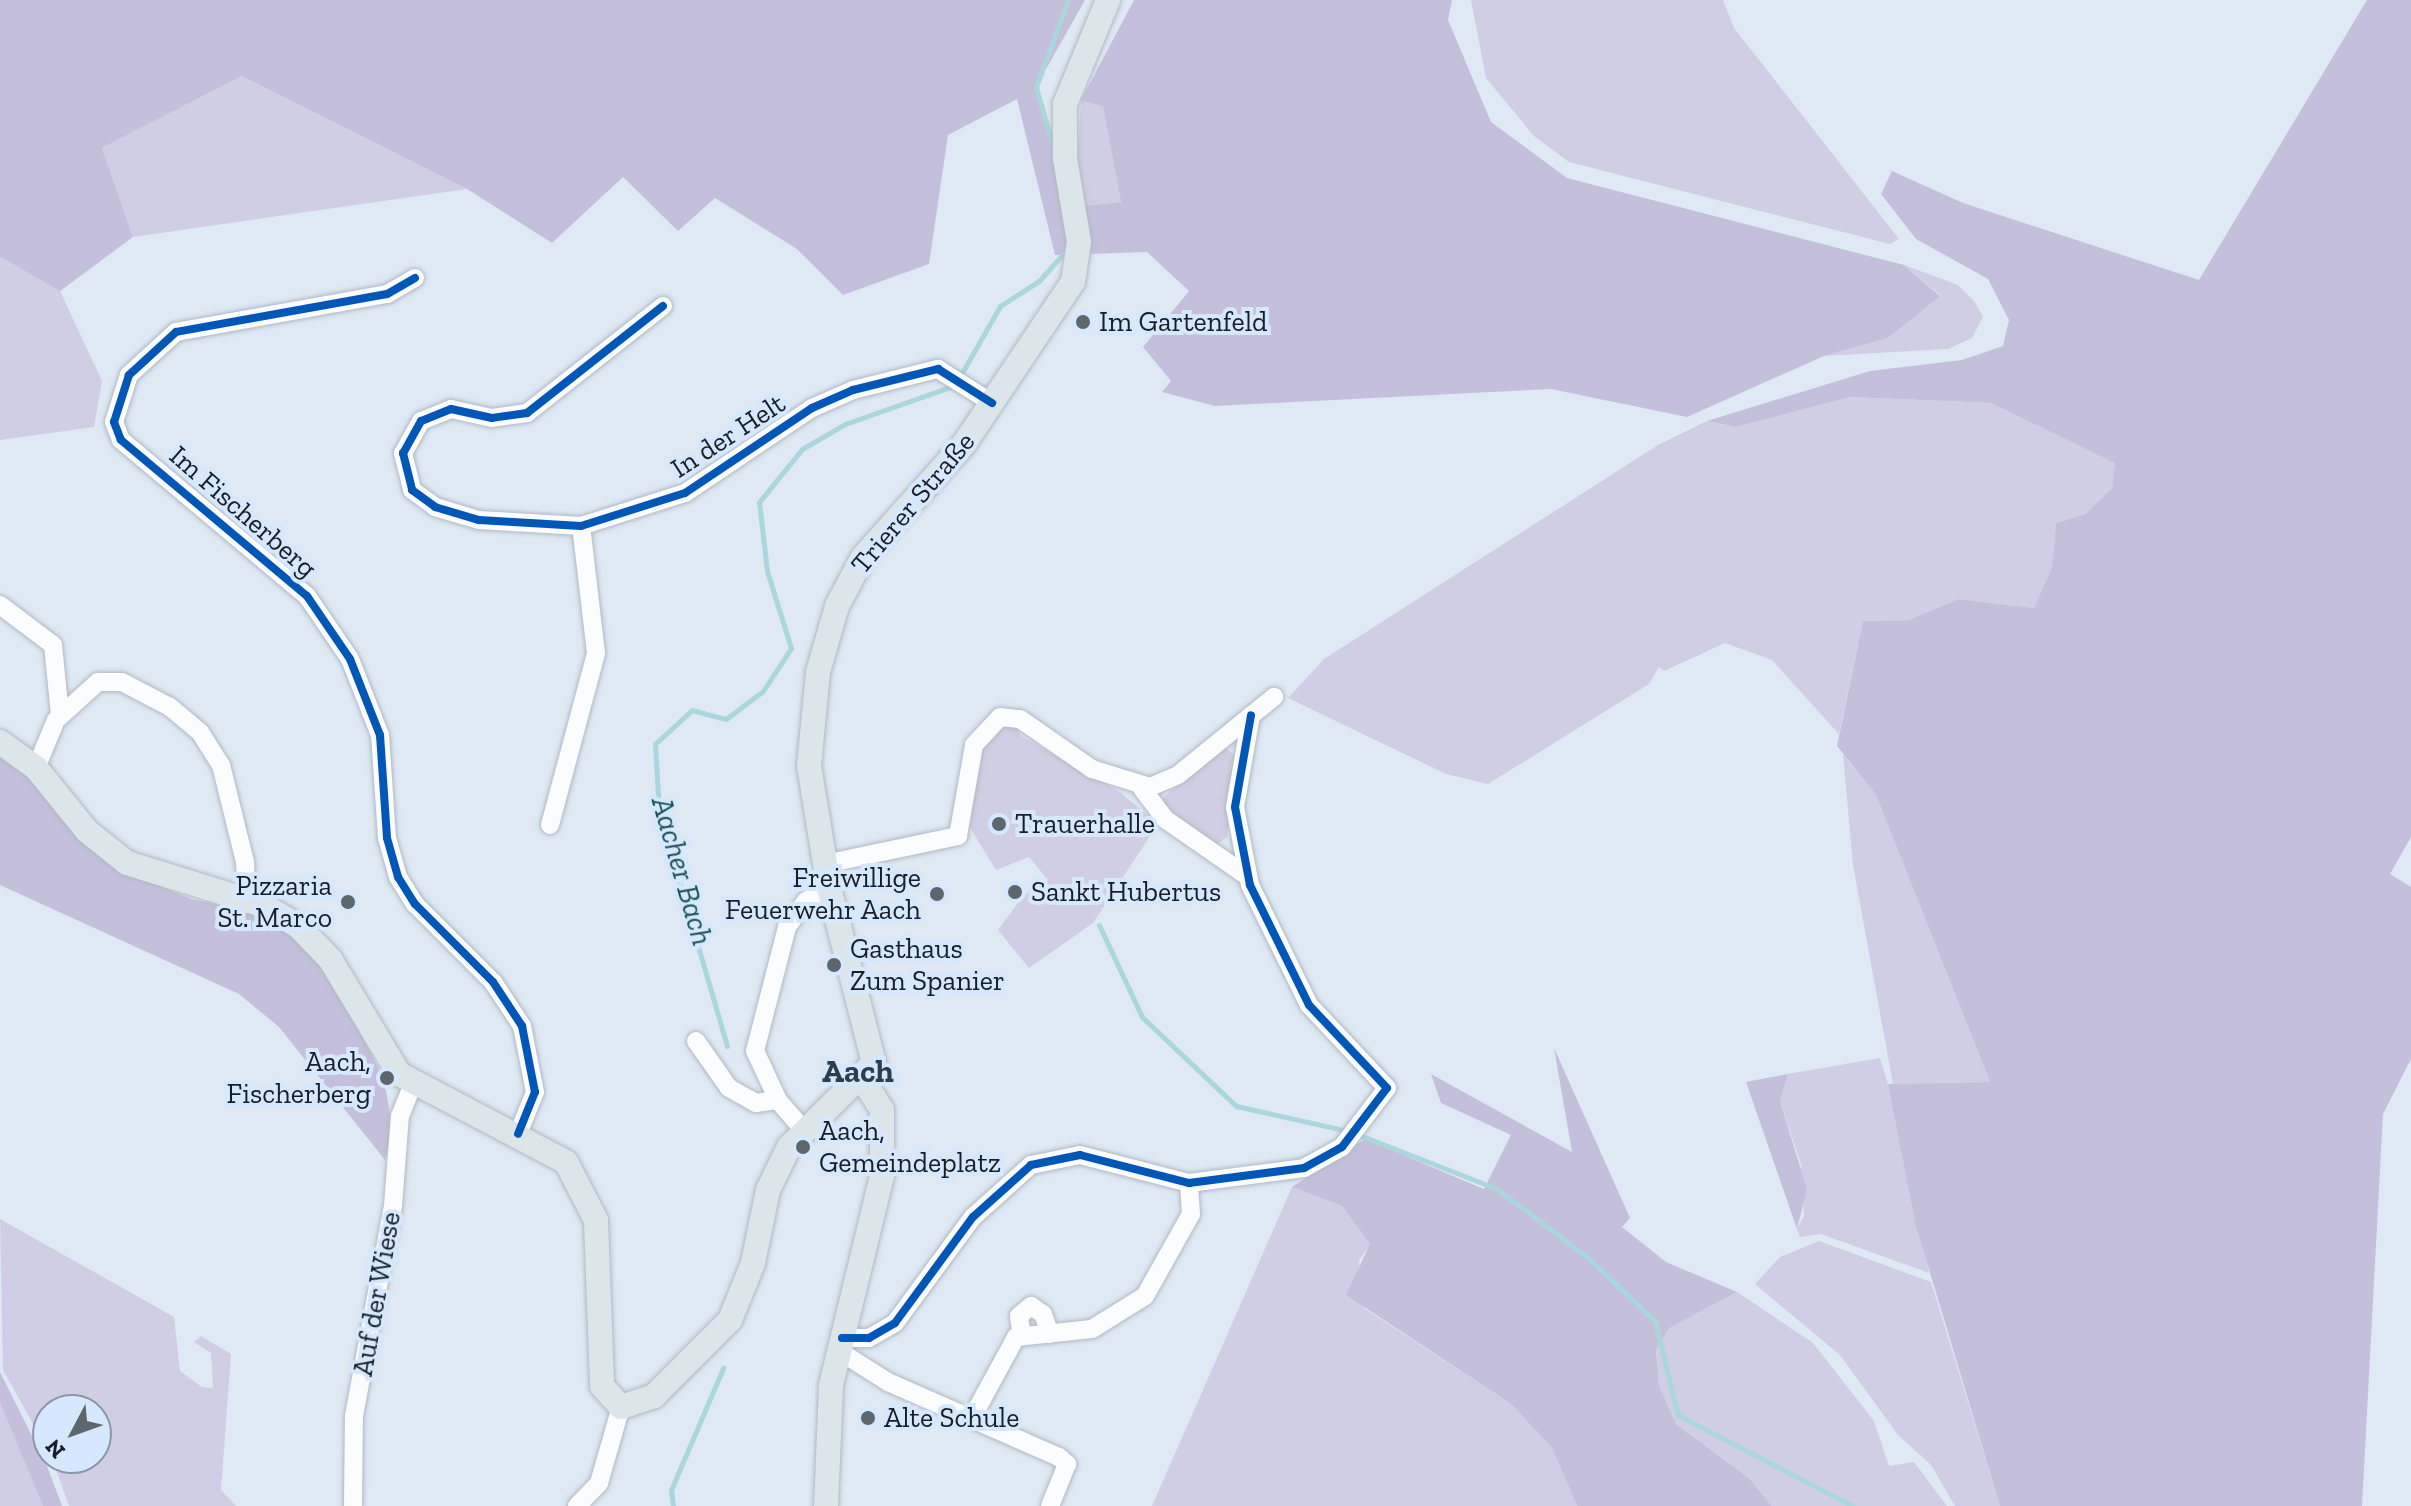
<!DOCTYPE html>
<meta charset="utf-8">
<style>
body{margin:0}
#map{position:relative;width:2411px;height:1506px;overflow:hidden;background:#dee9f4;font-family:"Zilla Slab",serif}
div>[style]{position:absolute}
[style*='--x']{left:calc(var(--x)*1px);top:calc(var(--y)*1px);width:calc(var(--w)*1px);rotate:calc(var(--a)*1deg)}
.green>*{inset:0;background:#d0cee4}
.forest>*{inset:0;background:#c4c0db}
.stream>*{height:5px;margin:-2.5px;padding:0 2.5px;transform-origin:2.5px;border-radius:2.5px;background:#a9d7dc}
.roads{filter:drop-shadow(0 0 2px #b1b9c2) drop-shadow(0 0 2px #b1b9c2)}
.minor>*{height:18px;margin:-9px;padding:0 9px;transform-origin:9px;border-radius:9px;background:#fafcfd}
.major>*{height:24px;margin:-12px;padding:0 12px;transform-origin:12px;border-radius:12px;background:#dce6ea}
.cycleway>*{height:8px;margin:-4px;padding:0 4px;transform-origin:4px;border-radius:4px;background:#0057b8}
.dots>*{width:22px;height:22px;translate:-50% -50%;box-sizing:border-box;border:4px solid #d5e8fd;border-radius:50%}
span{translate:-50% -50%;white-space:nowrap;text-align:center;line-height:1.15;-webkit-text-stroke:8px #d5e8fd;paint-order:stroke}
.poi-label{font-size:28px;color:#171e25}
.left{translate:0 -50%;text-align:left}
.right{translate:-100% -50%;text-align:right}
.street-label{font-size:28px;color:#171e25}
.water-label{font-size:30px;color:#1c5154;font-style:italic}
.quarter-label{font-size:32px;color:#2e3d4d;font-weight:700}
.north{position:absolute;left:32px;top:1394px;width:80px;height:80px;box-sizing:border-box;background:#d5e8fd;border:2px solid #8997a7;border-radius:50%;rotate:229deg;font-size:22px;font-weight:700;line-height:32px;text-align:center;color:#171e25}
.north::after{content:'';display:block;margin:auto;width:28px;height:36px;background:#5d656d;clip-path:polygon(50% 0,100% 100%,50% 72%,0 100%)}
</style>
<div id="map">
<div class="green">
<i style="clip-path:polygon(1471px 0,1723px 0,1734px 28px,1899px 239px,1890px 244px,1569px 162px,1534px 136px,1486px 78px)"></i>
<i style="clip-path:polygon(242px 76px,467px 189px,133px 237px,102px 148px)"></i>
<i style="clip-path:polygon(1081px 100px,1103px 107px,1121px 202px,1083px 206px,1077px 170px)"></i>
<i style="clip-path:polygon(0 257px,60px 291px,102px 381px,94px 427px,0 440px)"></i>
<i style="clip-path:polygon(1904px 265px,1958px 285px,1974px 301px,1983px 317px,1972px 338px,1948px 349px,1824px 356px,1888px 338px,1940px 295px)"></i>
<i style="clip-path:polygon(1850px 397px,1991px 403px,2115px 462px,2112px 488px,2085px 514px,2056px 523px,2052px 567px,2034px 608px,1958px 599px,1909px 620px,1863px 621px,1839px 734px,1772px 660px,1725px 643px,1664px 671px,1659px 667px,1649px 684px,1488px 784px,1446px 774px,1288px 698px,1324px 659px,1658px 445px,1707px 421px,1736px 427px)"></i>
<i style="clip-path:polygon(1011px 718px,1021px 736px,1120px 792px,1158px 824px,1093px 923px,1029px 968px,998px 930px,1024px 895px,1048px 880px,1029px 857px,996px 870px,969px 826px,967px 807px,977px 755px)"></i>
<i style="clip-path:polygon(1223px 746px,1237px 757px,1227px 837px,1216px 845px,1156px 804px)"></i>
<i style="clip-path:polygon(1843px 754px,1876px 795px,1990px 1082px,1893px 1084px,1853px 865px)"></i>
<i style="clip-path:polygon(1880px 1058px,1888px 1084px,1929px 1273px,1821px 1234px,1800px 1237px,1797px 1229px,1804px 1216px,1801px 1164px,1780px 1101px,1788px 1074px)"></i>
<i style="clip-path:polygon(1292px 1187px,1342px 1206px,1371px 1244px,1359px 1260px,1364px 1308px,1511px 1404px,1552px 1448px,1577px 1506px,1152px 1506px)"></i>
<i style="clip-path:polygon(0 1219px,174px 1317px,180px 1371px,202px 1387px,213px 1388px,211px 1353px,194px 1342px,201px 1336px,231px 1354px,221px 1490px,236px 1506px,69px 1506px,52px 1458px,96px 1458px,96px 1410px,48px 1410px,48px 1451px,3px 1370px)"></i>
<i style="clip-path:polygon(1819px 1241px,1931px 1282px,2000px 1506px,1955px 1506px,1931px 1465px,1898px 1435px,1840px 1355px,1755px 1284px,1780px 1257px)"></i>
<i style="clip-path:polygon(1737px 1292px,1813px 1343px,1874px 1421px,1889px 1466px,1914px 1462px,1947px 1506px,1772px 1506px,1749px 1478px,1676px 1424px,1659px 1385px,1656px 1350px,1669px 1327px)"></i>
<i style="clip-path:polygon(0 1402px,29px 1464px,43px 1506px,0 1506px)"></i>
</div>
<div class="forest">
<i style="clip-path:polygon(0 0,1085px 0,1036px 87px,1067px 196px,1075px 255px,1055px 255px,1017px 99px,948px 135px,929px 264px,843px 295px,797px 249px,715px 198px,678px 231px,623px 177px,552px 243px,467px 189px,242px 76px,102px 148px,133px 237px,60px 291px,0 257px)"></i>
<i style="clip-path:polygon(1134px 0,1452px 0,1448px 20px,1491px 122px,1567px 178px,1904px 265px,1940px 296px,1888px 338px,1824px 356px,1687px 417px,1551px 389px,1215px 406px,1162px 392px,1171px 381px,1143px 347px,1189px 291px,1147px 252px,1089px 254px,1083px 206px,1121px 202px,1103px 107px,1081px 100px)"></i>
<i style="clip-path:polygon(2367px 0,2411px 0,2411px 837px,2390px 874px,2411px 887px,2411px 1059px,2383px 1114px,2362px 1506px,2000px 1506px,1916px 1226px,1888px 1084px,1990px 1082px,1876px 795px,1837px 746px,1863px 621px,1909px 620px,1958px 599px,2034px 608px,2052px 567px,2056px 523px,2085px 514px,2112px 488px,2115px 463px,1991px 403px,1850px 397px,1736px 427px,1707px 421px,1870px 371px,1962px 360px,2003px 346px,2009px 320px,1988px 279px,1916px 239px,1881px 194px,1892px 171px,1963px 203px,2199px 280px)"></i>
<i style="clip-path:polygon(0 755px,27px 771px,130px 874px,191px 899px,244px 910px,303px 939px,332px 975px,384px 1080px,393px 1130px,385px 1160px,279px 1027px,239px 994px,0 885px)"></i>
<i style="clip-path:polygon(1554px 1048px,1630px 1218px,1622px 1227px,1666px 1262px,1737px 1292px,1669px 1328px,1656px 1350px,1659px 1385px,1676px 1424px,1749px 1478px,1772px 1506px,1577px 1506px,1552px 1448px,1511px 1404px,1346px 1295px,1370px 1244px,1342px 1206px,1292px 1187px,1365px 1139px,1484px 1189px,1511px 1135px,1441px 1103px,1431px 1074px,1572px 1152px)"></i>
<i style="clip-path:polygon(1788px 1074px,1780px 1101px,1807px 1189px,1797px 1229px,1746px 1082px)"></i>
<i style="clip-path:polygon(0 1372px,47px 1466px,62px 1506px,43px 1506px,0 1402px)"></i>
</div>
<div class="stream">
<i style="--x:1054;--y:149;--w:65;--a:-106.2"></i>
<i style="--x:1036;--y:87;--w:93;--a:-69.8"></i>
<i style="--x:959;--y:378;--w:83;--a:-60.3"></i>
<i style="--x:1000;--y:306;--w:46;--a:-32.7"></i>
<i style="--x:1039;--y:281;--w:44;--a:-48.7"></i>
<i style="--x:1099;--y:925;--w:102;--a:64.9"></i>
<i style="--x:1142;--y:1017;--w:129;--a:43.4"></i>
<i style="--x:1236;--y:1106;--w:115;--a:12.6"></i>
<i style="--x:727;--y:1046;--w:244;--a:-106.2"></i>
<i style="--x:659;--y:812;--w:68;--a:-93.4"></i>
<i style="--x:655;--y:744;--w:50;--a:-42.6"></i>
<i style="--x:692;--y:710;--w:35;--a:15"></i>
<i style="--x:726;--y:719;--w:46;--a:-37.1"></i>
<i style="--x:763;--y:691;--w:51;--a:-56.9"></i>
<i style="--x:791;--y:648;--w:81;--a:-107.3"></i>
<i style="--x:767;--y:571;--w:69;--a:-96.6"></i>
<i style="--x:759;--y:502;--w:68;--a:-50.9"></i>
<i style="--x:802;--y:449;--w:50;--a:-30.2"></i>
<i style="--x:845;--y:424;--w:114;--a:-19.4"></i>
<i style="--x:1357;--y:1134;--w:150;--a:21.4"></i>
<i style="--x:1497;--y:1189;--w:111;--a:37"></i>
<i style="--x:1586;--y:1256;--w:95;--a:43.3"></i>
<i style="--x:1655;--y:1321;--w:97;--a:76.3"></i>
<i style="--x:1678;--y:1415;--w:197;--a:27.5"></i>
<i style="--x:673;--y:1506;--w:16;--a:-97"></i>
<i style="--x:671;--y:1490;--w:133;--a:-66.9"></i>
</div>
<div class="roads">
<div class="minor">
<i style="--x:415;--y:278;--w:32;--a:150"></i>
<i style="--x:387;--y:294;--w:214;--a:169.8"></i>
<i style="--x:176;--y:332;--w:64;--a:137.5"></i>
<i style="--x:129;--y:375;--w:49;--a:107.7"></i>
<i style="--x:114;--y:422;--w:19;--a:69"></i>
<i style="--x:121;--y:440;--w:243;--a:40"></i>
<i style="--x:307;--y:596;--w:76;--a:55.7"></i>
<i style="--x:350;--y:659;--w:82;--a:68.5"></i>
<i style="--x:380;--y:735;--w:103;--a:86.1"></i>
<i style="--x:387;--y:838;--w:41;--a:74.2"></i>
<i style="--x:398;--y:877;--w:32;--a:58"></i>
<i style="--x:415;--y:904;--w:110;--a:45"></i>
<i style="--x:493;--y:982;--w:53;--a:56.6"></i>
<i style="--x:522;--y:1026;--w:67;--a:78.9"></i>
<i style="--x:535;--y:1092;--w:45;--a:112"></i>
<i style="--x:663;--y:306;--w:173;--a:141.8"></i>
<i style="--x:527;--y:413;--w:35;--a:172"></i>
<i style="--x:492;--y:418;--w:42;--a:-167.6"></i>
<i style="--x:451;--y:409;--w:32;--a:158"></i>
<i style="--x:421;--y:421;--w:37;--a:119"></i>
<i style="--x:403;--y:453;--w:38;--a:76"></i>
<i style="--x:412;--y:490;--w:29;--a:36"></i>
<i style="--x:435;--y:507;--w:46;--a:16.5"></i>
<i style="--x:479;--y:520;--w:102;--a:3.4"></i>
<i style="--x:581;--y:526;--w:109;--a:-17.6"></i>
<i style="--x:685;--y:493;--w:153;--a:-33.8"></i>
<i style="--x:812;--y:408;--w:45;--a:-23.7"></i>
<i style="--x:853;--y:390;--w:88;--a:-13.9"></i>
<i style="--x:938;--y:369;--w:64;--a:32.2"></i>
<i style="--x:0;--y:605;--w:66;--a:37"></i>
<i style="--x:53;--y:645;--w:70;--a:84.3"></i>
<i style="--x:36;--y:768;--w:52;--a:-67.4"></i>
<i style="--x:56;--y:720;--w:57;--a:-42.1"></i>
<i style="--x:98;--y:682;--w:24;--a:0"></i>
<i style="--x:122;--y:682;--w:54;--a:27.5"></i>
<i style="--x:170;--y:707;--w:39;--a:40"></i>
<i style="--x:200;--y:732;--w:39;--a:58"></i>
<i style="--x:221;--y:765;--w:100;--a:76.1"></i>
<i style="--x:245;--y:862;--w:39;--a:87"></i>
<i style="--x:1141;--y:787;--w:40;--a:53"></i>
<i style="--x:1165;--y:819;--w:100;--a:34.8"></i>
<i style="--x:550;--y:825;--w:178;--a:-75"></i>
<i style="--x:596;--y:653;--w:128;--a:-96.7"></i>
<i style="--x:825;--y:864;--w:136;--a:-11.9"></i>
<i style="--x:958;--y:836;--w:92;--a:-80"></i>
<i style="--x:974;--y:745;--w:38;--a:-47"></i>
<i style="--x:1000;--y:717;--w:20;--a:6"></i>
<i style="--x:1020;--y:719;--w:88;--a:34.8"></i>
<i style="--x:1092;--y:769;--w:61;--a:17.2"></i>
<i style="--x:1150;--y:787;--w:30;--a:-23"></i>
<i style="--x:1178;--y:775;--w:124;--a:-39.1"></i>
<i style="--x:696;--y:1041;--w:57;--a:54.9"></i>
<i style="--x:729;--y:1088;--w:31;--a:29"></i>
<i style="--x:756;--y:1103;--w:22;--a:-8"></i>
<i style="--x:802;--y:1128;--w:37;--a:-131"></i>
<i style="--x:778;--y:1100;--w:54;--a:-115.1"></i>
<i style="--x:755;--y:1051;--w:128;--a:-75.5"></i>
<i style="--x:787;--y:927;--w:32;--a:-54"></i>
<i style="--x:806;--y:901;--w:26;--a:-29"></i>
<i style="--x:1022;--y:1336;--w:20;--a:-99"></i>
<i style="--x:1019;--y:1316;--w:16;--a:-40"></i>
<i style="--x:1031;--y:1306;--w:14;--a:34"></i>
<i style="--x:1043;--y:1314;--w:21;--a:71"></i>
<i style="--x:842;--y:1338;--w:27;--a:0"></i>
<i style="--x:869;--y:1338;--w:30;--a:-30"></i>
<i style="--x:895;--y:1323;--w:132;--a:-53.7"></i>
<i style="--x:973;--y:1217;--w:78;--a:-41.9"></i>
<i style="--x:1031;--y:1165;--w:50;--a:-11.5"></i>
<i style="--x:1080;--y:1155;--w:113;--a:14.4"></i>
<i style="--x:1189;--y:1183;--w:116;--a:-7.4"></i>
<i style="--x:1304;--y:1168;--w:43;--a:-28.9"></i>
<i style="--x:1342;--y:1147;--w:74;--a:-52.7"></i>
<i style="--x:1387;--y:1088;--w:114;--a:-133.2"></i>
<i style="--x:1309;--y:1005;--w:134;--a:-116.2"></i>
<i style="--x:1250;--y:885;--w:79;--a:-100.9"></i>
<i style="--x:1235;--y:807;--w:93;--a:-80.1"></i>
<i style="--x:839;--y:1351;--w:58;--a:32.3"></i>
<i style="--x:888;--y:1382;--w:187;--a:23.7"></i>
<i style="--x:1059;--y:1457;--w:11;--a:41"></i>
<i style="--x:1067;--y:1464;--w:45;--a:112"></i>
<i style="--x:973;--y:1416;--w:90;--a:-61.4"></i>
<i style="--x:1016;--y:1337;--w:76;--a:-6"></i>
<i style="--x:1092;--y:1329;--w:62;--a:-31.9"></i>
<i style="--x:1145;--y:1296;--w:94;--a:-60.7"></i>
<i style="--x:1191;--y:1214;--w:31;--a:-94"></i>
<i style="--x:353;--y:1506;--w:90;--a:-89.4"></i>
<i style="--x:354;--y:1416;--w:214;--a:-79.5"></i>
<i style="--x:393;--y:1206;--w:90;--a:-85.6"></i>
<i style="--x:400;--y:1116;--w:35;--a:-68"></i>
<i style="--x:577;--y:1506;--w:32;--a:-46"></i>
<i style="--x:599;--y:1483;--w:79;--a:-73.9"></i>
</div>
<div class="major">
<i style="--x:0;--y:742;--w:44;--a:35.8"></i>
<i style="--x:36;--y:768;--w:81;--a:51"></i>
<i style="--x:87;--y:831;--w:51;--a:38.7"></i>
<i style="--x:127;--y:863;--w:142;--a:17.2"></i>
<i style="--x:263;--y:905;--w:41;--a:31"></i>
<i style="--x:298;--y:926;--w:46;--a:45.9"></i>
<i style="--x:330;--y:959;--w:134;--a:59"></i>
<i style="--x:399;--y:1074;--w:189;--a:27.8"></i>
<i style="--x:566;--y:1162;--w:65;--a:62.7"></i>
<i style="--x:596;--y:1220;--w:166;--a:87.9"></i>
<i style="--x:602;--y:1386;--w:28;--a:48"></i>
<i style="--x:621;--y:1407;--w:35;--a:-18"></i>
<i style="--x:654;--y:1396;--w:107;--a:-45"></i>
<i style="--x:730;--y:1320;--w:61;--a:-68"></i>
<i style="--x:753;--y:1263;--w:75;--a:-78.4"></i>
<i style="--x:768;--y:1190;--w:48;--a:-64"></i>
<i style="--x:789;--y:1147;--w:120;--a:-44.7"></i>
<i style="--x:874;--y:1063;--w:181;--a:-104.4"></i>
<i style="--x:829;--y:888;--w:124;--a:-99.3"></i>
<i style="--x:809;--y:766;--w:94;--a:-84.5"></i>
<i style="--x:818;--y:672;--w:69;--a:-73.9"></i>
<i style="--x:837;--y:606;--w:55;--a:-62"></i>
<i style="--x:863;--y:557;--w:152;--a:-48.2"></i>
<i style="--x:964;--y:444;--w:195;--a:-56.1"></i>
<i style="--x:1073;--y:282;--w:40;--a:-81.5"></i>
<i style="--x:1079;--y:242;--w:85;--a:-99.5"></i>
<i style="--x:1065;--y:158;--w:54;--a:-90"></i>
<i style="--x:1065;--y:104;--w:113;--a:-67.5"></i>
<i style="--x:826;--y:1506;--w:121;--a:-87.6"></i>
<i style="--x:831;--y:1385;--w:215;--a:-76.3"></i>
<i style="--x:882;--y:1176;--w:66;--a:-90"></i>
<i style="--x:882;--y:1110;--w:36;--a:-122"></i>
</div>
</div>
<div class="cycleway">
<i style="--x:415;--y:278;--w:32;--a:150"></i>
<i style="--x:387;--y:294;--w:214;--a:169.8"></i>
<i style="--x:176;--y:332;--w:64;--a:137.5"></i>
<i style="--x:129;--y:375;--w:49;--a:107.7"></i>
<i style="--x:114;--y:422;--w:19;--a:69"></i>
<i style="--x:121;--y:440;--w:243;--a:40"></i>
<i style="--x:307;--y:596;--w:76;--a:55.7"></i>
<i style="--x:350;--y:659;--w:82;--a:68.5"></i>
<i style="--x:380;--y:735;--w:103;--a:86.1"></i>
<i style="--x:387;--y:838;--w:41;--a:74.2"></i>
<i style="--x:398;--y:877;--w:32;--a:58"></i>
<i style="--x:415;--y:904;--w:110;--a:45"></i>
<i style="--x:493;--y:982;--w:53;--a:56.6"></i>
<i style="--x:522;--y:1026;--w:67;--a:78.9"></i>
<i style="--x:535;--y:1092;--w:45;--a:112"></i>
<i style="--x:663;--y:306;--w:173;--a:141.8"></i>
<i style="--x:527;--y:413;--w:35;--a:172"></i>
<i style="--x:492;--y:418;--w:42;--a:-167.6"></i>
<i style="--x:451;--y:409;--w:32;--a:158"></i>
<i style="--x:421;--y:421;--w:37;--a:119"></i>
<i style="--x:403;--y:453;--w:38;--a:76"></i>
<i style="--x:412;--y:490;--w:29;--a:36"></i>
<i style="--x:435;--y:507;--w:46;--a:16.5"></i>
<i style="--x:479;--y:520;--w:102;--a:3.4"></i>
<i style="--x:581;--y:526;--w:109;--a:-17.6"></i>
<i style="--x:685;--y:493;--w:153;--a:-33.8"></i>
<i style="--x:812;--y:408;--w:45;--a:-23.7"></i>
<i style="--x:853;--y:390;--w:88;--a:-13.9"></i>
<i style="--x:938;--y:369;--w:64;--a:32.2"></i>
<i style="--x:842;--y:1338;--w:27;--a:0"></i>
<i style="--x:869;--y:1338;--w:30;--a:-30"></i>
<i style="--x:895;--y:1323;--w:132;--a:-53.7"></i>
<i style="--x:973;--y:1217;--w:78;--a:-41.9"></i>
<i style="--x:1031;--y:1165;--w:50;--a:-11.5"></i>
<i style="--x:1080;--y:1155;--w:113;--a:14.4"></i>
<i style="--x:1189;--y:1183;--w:116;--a:-7.4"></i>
<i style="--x:1304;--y:1168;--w:43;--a:-28.9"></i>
<i style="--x:1342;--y:1147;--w:74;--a:-52.7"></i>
<i style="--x:1387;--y:1088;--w:114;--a:-133.2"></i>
<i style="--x:1309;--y:1005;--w:134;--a:-116.2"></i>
<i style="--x:1250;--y:885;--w:79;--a:-100.9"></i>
<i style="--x:1235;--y:807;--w:93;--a:-80.1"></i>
</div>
<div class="dots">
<i style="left:1083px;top:322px;background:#5d656d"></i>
<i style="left:999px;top:824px;background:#5d656d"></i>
<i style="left:1015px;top:892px;background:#5d656d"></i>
<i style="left:937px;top:894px;background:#5d656d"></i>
<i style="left:348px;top:902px;background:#5d656d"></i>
<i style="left:834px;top:965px;background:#5d656d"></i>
<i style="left:387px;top:1078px;background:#5d656d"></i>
<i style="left:803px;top:1147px;background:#5d656d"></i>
<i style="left:868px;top:1418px;background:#5d656d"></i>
</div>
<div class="poi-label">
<span class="left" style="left:1099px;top:322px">Im Gartenfeld</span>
<span class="left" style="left:1015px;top:824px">Trauerhalle</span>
<span class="right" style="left:921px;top:894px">Freiwillige<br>Feuerwehr Aach</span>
<span class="right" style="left:332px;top:902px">Pizzaria<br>St. Marco</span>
<span class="left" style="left:1031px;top:892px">Sankt Hubertus</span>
<span class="left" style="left:850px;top:965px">Gasthaus<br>Zum Spanier</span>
<span class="right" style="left:371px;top:1078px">Aach,<br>Fischerberg</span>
<span class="left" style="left:819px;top:1147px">Aach,<br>Gemeindeplatz</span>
<span class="left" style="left:884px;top:1418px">Alte Schule</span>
</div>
<div class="street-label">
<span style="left:728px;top:436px;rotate:-33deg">In der Helt</span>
<span style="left:913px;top:503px;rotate:-50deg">Trierer Straße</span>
<span style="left:243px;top:512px;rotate:41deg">Im Fischerberg</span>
<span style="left:377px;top:1294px;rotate:-80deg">Auf der Wiese</span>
</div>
<div class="water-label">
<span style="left:682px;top:871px;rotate:74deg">Aacher Bach</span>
</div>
<div class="quarter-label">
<span style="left:858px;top:1071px">Aach</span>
</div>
<div class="north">N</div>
</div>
